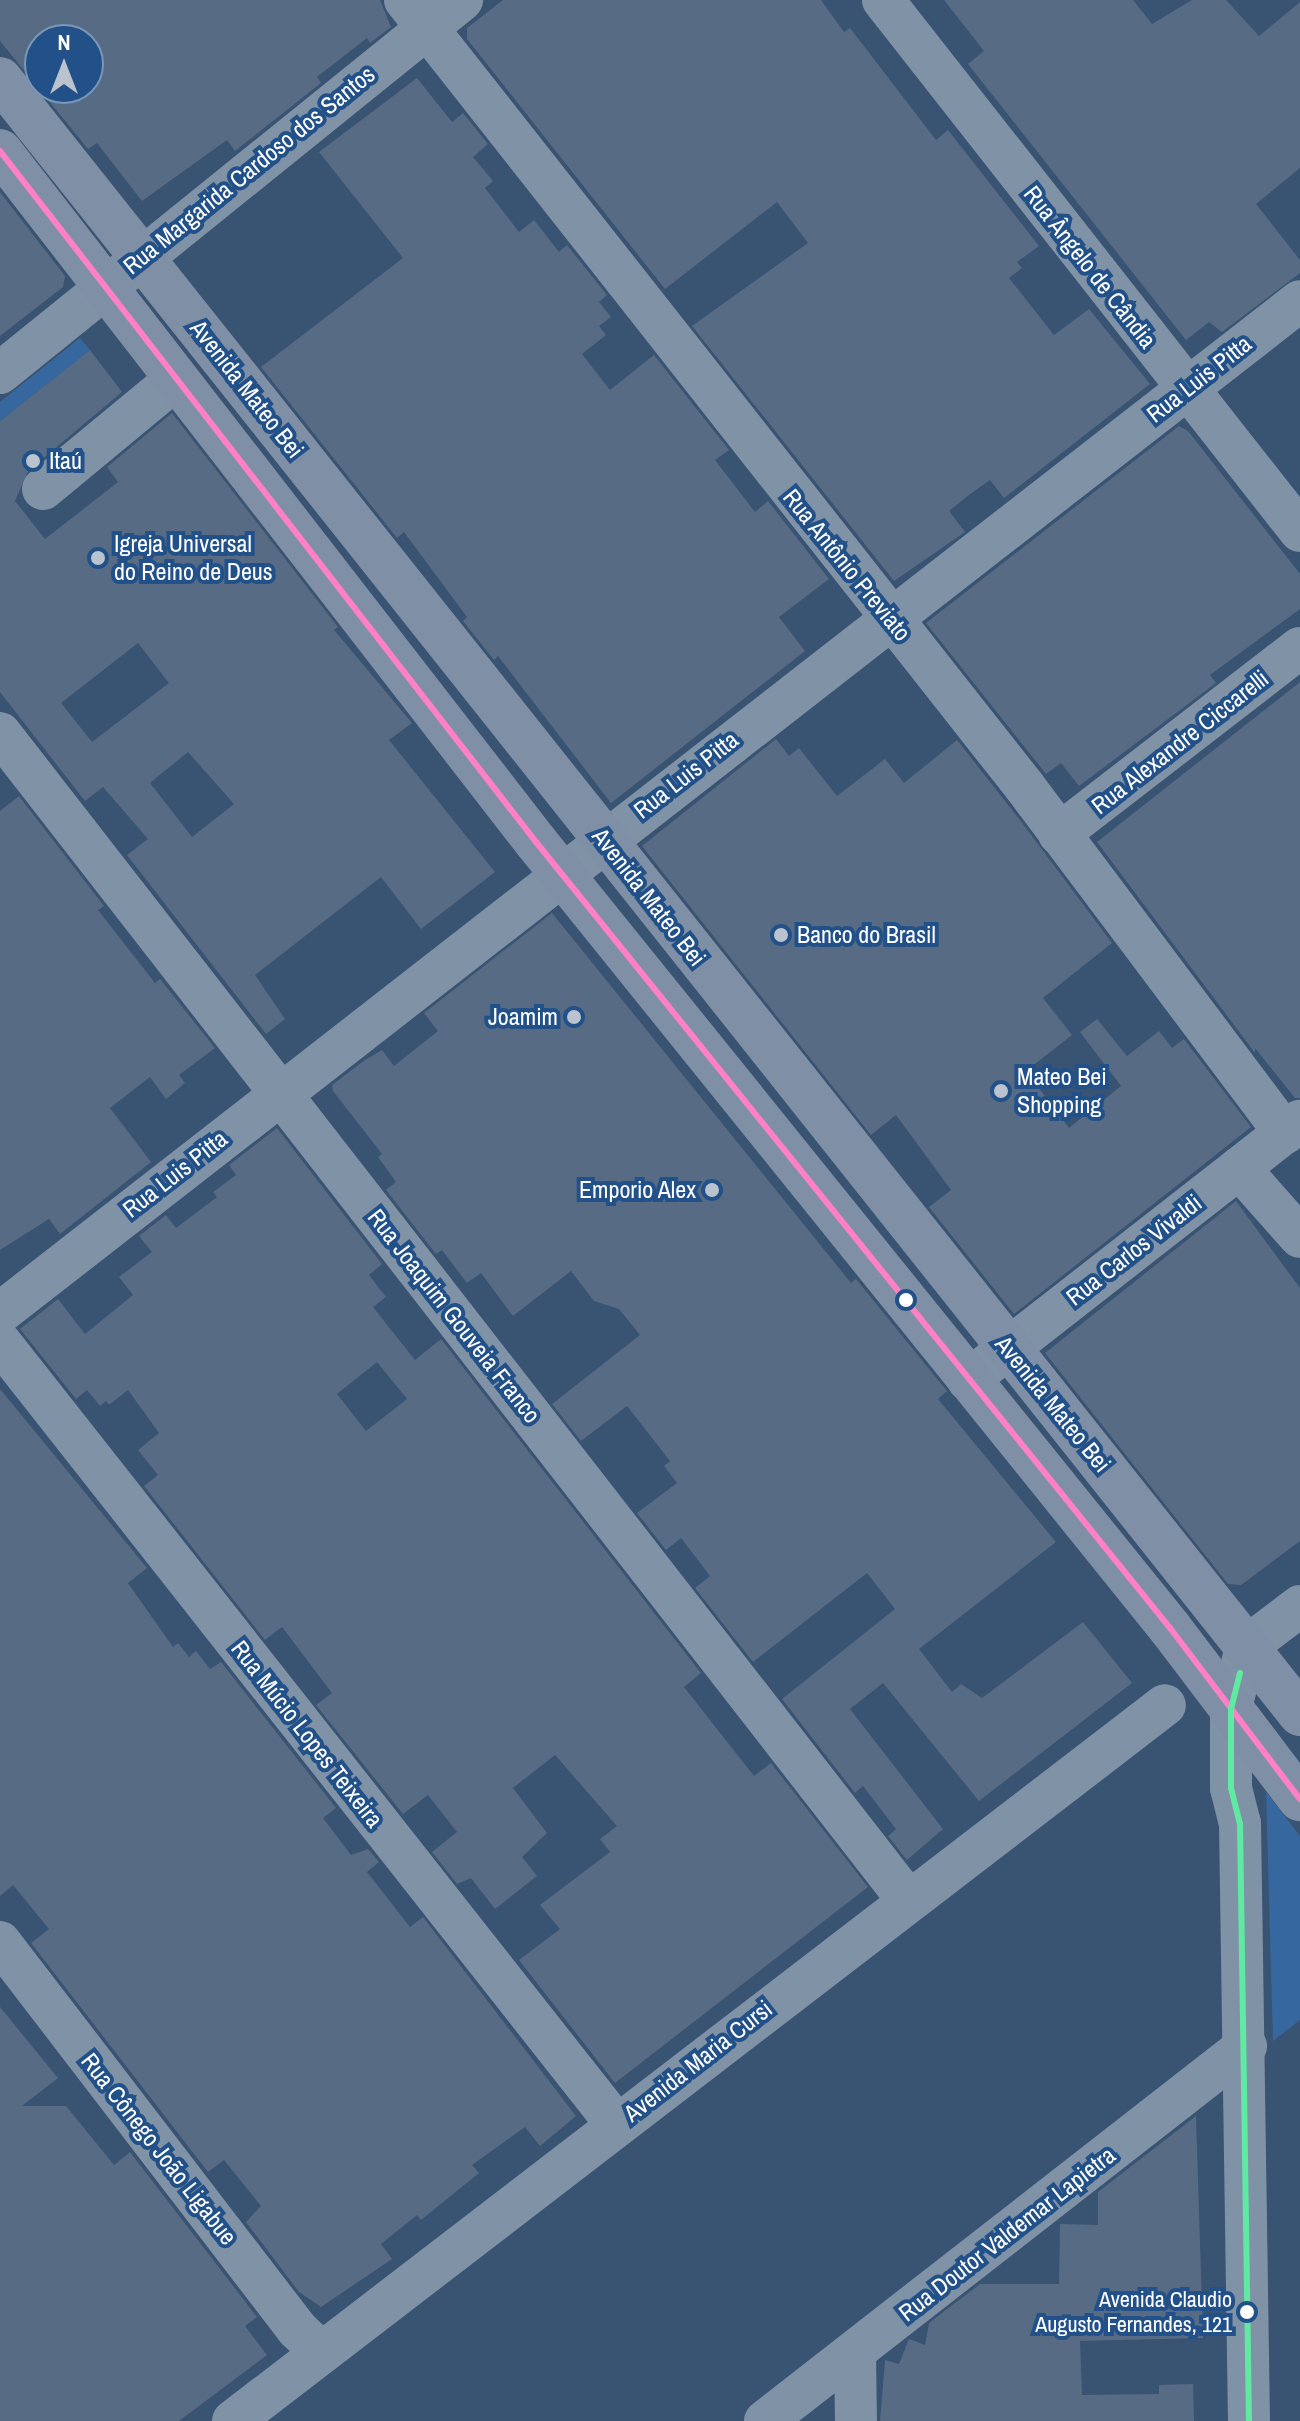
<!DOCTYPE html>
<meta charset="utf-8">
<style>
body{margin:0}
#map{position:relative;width:1300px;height:2421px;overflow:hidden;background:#395372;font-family:"Archivo Narrow",sans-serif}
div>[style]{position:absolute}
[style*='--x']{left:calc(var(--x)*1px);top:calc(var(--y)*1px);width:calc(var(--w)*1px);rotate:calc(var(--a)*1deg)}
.green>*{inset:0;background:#36689f}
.building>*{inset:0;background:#576b84}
.minor>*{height:42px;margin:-21px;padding:0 21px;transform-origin:21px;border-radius:21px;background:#8092a6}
.major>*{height:44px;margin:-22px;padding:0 22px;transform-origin:22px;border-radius:22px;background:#7f8fa5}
.bus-1>*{height:6px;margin:-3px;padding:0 3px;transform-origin:3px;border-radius:3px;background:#ff80c5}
.bus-2>*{height:6px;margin:-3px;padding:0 3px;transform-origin:3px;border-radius:3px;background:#60e9a3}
.dots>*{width:22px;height:22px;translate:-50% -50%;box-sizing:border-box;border:4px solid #225189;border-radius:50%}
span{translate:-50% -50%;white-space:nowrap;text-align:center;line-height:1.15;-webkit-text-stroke:8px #225189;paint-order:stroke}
.bus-label{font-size:22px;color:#fff}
.right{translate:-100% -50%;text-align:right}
.street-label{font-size:24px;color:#fff}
.poi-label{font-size:24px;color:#fff}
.left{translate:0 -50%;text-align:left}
.north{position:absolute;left:24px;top:24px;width:80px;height:80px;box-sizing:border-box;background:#225189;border:2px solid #7a97b8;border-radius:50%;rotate:0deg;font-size:22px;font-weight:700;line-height:32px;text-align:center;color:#fff}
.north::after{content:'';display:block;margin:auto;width:28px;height:36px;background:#bac3ce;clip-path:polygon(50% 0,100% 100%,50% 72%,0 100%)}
</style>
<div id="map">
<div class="green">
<i style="clip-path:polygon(80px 338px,90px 350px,0 421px,0 402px)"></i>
<i style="clip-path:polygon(1266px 1792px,1300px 1836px,1300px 2020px,1273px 2041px)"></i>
</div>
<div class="building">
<i style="clip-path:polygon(evenodd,0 0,380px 0,391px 27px,370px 43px,367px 38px,317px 77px,321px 83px,235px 151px,227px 140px,142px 201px,97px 143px,88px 149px,0 41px,0 0,40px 40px,88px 40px,88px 88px,40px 88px,40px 40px)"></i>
<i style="clip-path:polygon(503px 0,821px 0,844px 32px,850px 28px,936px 140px,948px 130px,1039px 246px,1017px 262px,1022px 268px,1009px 278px,1054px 335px,1089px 309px,1150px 384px,1004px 498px,990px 480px,969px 495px,949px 511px,965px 532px,894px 581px,692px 326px,808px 243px,777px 202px,665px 289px,467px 39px,467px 28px)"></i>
<i style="clip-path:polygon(944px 0,1133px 0,1152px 24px,1192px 0,1226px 0,1259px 36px,1300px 2px,1300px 168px,1256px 204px,1300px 260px,1300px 273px,1222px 332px,1209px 322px,1186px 340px,968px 64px,984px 51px)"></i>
<i style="clip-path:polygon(417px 78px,452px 122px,463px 113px,488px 144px,473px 157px,493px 181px,485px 188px,519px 232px,534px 220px,559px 252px,567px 245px,607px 295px,599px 302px,611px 317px,599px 326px,606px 335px,582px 354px,610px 390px,654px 355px,729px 450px,715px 460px,755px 512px,768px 501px,829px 579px,779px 617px,805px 651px,611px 803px,498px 656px,494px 660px,463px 621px,467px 617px,404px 532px,397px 538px,261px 367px,403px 258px,319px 152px)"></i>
<i style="clip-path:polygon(0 192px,65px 276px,63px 287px,0 336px)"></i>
<i style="clip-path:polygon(evenodd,90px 350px,122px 392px,28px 471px,15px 501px,45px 539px,118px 482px,107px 467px,172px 413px,338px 627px,334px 630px,412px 723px,389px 740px,495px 872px,421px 929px,381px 877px,255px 975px,285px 1019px,266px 1034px,127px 855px,148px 839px,103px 787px,85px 801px,0 692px,0 421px,90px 350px,138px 643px,169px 683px,92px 742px,61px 703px,138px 643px,90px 350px,188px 752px,234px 804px,192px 837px,150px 783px,188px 752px)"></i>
<i style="clip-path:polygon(1179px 426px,1188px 431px,1300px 574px,1300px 609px,1210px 675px,1216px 683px,1079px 786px,1061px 763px,1046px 774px,926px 623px)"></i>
<i style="clip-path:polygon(1300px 682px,1300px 1098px,1295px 1098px,1255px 1048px,1255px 1053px,1097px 842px)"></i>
<i style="clip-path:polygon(776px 739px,789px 756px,799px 748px,837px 796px,885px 759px,904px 783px,957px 740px,1020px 820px,1112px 943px,1043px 998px,1072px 1035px,1026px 1071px,1069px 1128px,1121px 1086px,1080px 1032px,1097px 1019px,1127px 1056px,1159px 1031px,1172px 1048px,1184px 1039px,1251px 1127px,1014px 1314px,929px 1207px,951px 1190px,896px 1115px,871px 1135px,642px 846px)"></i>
<i style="clip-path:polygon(19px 796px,104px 906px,98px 910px,155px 983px,160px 979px,215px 1048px,179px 1075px,185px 1083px,166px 1099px,150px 1077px,110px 1108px,151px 1162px,60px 1234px,49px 1219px,0 1250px,0 811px)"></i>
<i style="clip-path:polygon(552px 913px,851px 1283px,856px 1279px,947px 1391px,938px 1399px,1056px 1542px,919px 1649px,952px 1692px,961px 1684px,982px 1698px,1083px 1622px,1132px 1683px,979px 1801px,883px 1683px,850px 1709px,943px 1829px,907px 1860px,888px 1836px,896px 1829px,863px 1786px,855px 1793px,782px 1699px,895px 1609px,867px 1573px,753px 1662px,695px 1588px,710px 1576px,681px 1538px,666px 1550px,637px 1513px,677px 1483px,664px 1466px,670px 1461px,627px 1406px,581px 1441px,552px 1404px,640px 1335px,619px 1309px,594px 1301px,571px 1271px,513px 1316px,481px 1273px,467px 1283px,442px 1250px,436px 1254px,386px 1190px,396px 1182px,378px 1157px,382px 1154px,333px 1091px,332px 1085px,365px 1060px,382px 1050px,394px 1066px,438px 1031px,424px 1013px)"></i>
<i style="clip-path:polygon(evenodd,277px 1128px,382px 1264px,369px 1275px,386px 1297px,373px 1307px,415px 1360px,441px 1339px,701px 1673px,684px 1687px,754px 1776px,771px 1763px,868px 1887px,615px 2083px,519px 1960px,560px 1929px,540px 1905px,610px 1852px,600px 1839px,617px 1826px,555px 1755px,513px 1788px,547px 1833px,522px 1857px,537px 1876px,495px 1909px,471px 1878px,457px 1884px,432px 1852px,457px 1832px,428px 1795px,403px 1814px,316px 1705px,332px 1693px,282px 1627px,265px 1640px,144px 1486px,158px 1475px,138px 1450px,159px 1433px,128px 1390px,109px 1405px,106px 1401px,100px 1406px,87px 1390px,76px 1399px,20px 1329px,58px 1299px,85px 1334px,133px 1295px,119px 1277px,152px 1252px,139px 1236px,166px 1215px,176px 1228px,217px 1197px,213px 1192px,236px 1175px,229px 1165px,277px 1128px,377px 1362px,407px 1399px,366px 1431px,337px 1394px,377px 1362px)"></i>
<i style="clip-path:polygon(1236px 1201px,1300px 1288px,1300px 1541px,1241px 1585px,1228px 1584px,1045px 1353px)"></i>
<i style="clip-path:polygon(0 1389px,147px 1568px,128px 1583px,173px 1647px,178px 1643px,189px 1657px,196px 1651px,210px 1669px,221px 1662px,336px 1808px,323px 1818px,351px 1855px,368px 1849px,379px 1862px,367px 1872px,410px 1927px,423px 1917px,576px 2116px,540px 2146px,525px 2127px,472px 2165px,479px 2173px,421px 2220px,417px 2215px,381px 2244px,392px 2259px,321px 2307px,299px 2292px,246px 2222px,261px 2206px,224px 2160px,208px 2172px,31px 1943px,49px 1929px,13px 1885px,0 1896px)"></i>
<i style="clip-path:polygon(0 2007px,58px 2078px,22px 2106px,66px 2106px,114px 2165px,130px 2152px,257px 2317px,245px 2326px,267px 2355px,179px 2421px,0 2421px)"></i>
<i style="clip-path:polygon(1196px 2116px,1203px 2338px,1080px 2341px,1082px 2395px,1159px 2394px,1159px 2385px,1193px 2384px,1194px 2421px,880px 2421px,885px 2360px,899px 2364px,909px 2339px,925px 2345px,929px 2323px,980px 2284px,1059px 2284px,1060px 2224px,1098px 2225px,1098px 2192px)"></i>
</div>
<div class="minor">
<i style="--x:405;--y:0;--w:1002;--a:51.77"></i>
<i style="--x:1025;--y:787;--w:433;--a:53.1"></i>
<i style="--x:883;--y:0;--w:675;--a:51.86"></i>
<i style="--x:0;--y:373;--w:594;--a:-38.92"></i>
<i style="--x:43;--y:489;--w:174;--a:-39.6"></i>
<i style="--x:0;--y:733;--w:1477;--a:52.12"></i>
<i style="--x:1059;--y:834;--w:304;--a:-37.7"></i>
<i style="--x:1239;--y:1168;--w:92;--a:48.5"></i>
<i style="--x:0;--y:1313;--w:1647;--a:-37.9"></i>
<i style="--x:0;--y:1342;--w:995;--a:51.77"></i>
<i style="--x:968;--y:1380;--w:421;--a:-38"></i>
<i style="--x:1246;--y:1647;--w:63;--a:103.8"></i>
<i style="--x:1231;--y:1708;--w:80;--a:90"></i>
<i style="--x:1231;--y:1788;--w:36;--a:76"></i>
<i style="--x:1240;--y:1823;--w:598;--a:89.14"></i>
<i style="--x:1246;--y:1647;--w:68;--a:-37.2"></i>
<i style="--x:0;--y:1942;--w:488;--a:52.5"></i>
<i style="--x:297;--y:2329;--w:33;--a:44"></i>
<i style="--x:855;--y:2352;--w:69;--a:89.2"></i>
<i style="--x:233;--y:2421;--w:1175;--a:-37.53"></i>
<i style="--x:765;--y:2421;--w:610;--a:-37.94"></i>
</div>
<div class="major">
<i style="--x:0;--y:79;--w:2089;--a:51.51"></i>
<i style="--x:0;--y:151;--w:875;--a:52.2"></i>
<i style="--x:536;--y:842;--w:1010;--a:51.11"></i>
<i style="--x:1170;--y:1628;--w:215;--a:52.8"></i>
</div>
<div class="bus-1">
<i style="--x:0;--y:151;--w:875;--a:52.2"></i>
<i style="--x:536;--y:842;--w:1010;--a:51.11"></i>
<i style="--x:1170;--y:1628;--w:215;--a:52.8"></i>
</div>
<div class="bus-2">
<i style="--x:1240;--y:1673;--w:36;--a:104"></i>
<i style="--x:1231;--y:1708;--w:80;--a:90"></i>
<i style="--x:1231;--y:1788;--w:36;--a:76"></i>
<i style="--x:1240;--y:1823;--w:598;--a:89.14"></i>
</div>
<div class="dots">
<i style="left:33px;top:461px;background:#bac3ce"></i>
<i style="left:98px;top:558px;background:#bac3ce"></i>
<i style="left:781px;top:935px;background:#bac3ce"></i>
<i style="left:574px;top:1017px;background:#bac3ce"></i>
<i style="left:1001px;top:1091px;background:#bac3ce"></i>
<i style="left:712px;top:1190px;background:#bac3ce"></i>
<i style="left:906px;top:1300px;background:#fff"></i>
<i style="left:1247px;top:2312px;background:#fff"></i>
</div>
<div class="bus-label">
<span class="right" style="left:1232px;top:2312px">Avenida Claudio<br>Augusto Fernandes, 121</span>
</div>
<div class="street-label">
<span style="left:249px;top:170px;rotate:-39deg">Rua Margarida Cardoso dos Santos</span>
<span style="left:1090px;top:267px;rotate:52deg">Rua Ângelo de Cândia</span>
<span style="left:1199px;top:379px;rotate:-38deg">Rua Luis Pitta</span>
<span style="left:247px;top:389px;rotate:52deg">Avenida Mateo Bei</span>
<span style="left:847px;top:565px;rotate:51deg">Rua Antônio Previato</span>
<span style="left:1180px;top:742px;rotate:-38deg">Rua Alexandre Ciccarelli</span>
<span style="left:686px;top:775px;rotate:-38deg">Rua Luis Pitta</span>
<span style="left:649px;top:897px;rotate:52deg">Avenida Mateo Bei</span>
<span style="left:175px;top:1174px;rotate:-38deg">Rua Luis Pitta</span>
<span style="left:1134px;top:1250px;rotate:-38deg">Rua Carlos Vivaldi</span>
<span style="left:454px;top:1316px;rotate:52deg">Rua Joaquim Gouveia Franco</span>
<span style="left:1053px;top:1404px;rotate:51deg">Avenida Mateo Bei</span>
<span style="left:307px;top:1734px;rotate:52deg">Rua Múcio Lopes Teixeira</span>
<span style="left:698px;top:2061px;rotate:-38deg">Avenida Maria Cursi</span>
<span style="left:159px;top:2149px;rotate:52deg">Rua Cônego João Ligabue</span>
<span style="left:1007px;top:2234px;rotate:-38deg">Rua Doutor Valdemar Lapietra</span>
</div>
<div class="poi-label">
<span class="left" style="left:49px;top:461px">Itaú</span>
<span class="left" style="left:114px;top:558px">Igreja Universal<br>do Reino de Deus</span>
<span class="left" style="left:797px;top:935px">Banco do Brasil</span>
<span class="right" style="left:558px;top:1017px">Joamim</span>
<span class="left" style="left:1017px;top:1091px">Mateo Bei<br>Shopping</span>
<span class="right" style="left:696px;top:1190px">Emporio Alex</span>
</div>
<div class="north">N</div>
</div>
